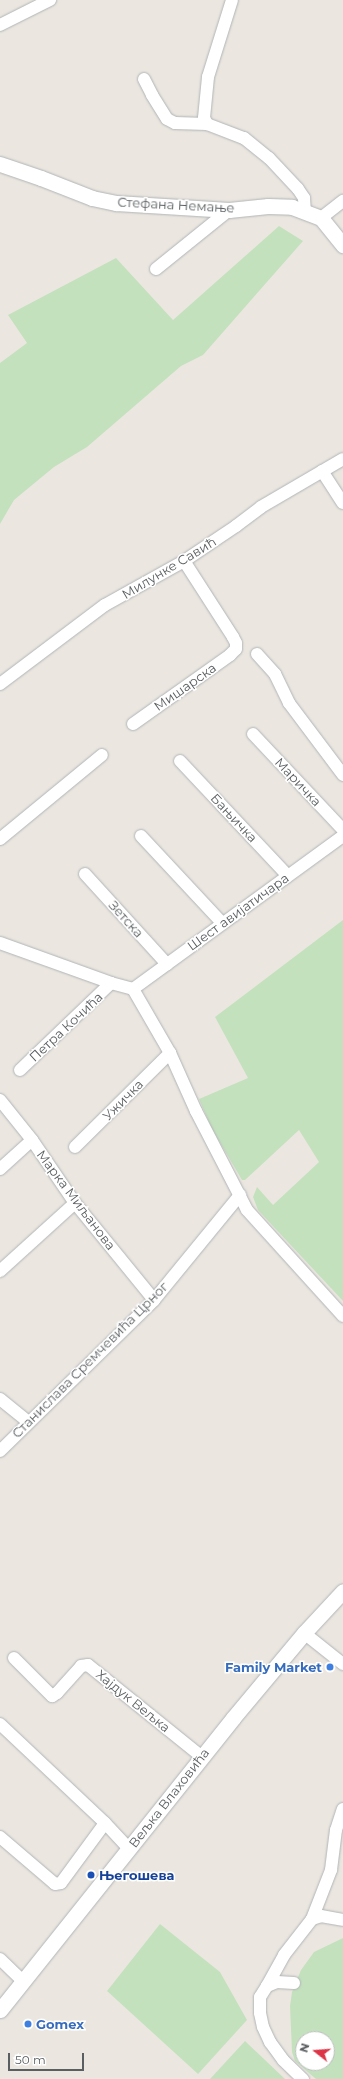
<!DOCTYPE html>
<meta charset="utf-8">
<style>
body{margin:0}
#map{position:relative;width:343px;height:2079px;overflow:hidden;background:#ebe7e0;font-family:Montserrat,sans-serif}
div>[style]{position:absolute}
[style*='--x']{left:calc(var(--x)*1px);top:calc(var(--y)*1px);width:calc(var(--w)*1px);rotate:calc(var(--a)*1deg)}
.green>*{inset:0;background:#c4e1be}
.roads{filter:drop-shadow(0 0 1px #b1b4b7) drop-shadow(0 0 1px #b1b4b7)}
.minor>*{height:12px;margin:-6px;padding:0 6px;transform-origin:6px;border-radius:6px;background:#fff}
.tertiary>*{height:15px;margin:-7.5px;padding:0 7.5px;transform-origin:7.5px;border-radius:7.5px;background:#fff}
.dots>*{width:11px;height:11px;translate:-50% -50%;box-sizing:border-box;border:2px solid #fff;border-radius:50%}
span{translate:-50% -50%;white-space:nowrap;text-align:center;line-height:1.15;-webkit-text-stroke:3px #fff;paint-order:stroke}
.street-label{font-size:13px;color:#595e60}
.shop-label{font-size:13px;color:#366cbe;font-weight:700}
.right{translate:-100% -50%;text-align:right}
.left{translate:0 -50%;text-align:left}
.transit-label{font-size:13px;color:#164399;font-weight:700}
.north{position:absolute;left:295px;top:2031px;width:40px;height:40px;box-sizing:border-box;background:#fff;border:1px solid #bdbfbf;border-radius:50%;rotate:287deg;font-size:11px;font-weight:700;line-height:16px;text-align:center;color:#595e60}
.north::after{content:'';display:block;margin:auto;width:14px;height:18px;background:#dc3547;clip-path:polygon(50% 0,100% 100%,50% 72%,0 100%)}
.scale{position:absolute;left:8px;top:2053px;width:76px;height:18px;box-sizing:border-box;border:2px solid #595e60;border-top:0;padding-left:5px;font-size:12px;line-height:14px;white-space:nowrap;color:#595e60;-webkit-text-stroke:3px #fff;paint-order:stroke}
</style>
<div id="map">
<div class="green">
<i style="clip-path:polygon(279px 226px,303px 241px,203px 355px,181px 366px,87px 447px,54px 467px,14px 500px,0 524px,0 363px,27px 343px,8px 315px,116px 258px,173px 320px)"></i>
<i style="clip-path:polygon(343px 920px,343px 1301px,258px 1210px,253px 1197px,257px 1187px,273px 1205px,319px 1162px,299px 1130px,245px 1180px,242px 1180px,212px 1129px,199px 1099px,248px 1078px,215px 1017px)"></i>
<i style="clip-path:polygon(160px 1924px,220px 1972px,247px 2020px,198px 2074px,107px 1991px)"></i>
<i style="clip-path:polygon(evenodd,343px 1938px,343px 2079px,316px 2079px,295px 2061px,292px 2052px,290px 2006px,292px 1992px,301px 1970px,314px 1952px,343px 1938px,303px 2039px,327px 2039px,327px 2063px,303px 2063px,303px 2039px)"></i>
<i style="clip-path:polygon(245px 2041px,285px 2079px,210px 2079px)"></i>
</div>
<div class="roads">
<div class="minor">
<i style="--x:232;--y:0;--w:81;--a:107.3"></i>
<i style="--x:208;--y:77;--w:41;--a:95.6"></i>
<i style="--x:204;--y:118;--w:7;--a:63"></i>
<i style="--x:207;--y:124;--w:40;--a:21"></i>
<i style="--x:244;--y:138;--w:32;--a:39"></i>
<i style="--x:269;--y:158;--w:42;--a:46.9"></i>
<i style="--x:298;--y:189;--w:11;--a:56"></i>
<i style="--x:304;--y:198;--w:13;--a:86"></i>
<i style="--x:0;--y:25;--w:56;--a:-26.6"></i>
<i style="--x:144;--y:79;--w:18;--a:63"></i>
<i style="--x:152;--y:95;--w:28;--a:58"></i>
<i style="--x:167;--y:119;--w:9;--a:27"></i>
<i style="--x:175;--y:123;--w:32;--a:2"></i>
<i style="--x:321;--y:218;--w:28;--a:-38"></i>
<i style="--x:156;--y:269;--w:94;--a:-38.9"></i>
<i style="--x:322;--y:471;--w:38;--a:57"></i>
<i style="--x:257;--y:654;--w:27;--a:48"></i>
<i style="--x:275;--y:674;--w:32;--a:64"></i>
<i style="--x:289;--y:703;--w:90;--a:53.1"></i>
<i style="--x:0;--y:684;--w:131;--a:-37"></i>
<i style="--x:105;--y:605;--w:90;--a:-29.1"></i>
<i style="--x:184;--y:561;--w:63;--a:-33.9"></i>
<i style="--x:236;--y:526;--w:31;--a:-37"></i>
<i style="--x:261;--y:507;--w:95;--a:-30.3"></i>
<i style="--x:133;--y:724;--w:119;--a:-35.4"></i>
<i style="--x:230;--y:655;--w:8;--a:-45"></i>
<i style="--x:236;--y:649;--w:6;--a:-90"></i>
<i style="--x:236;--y:643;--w:7;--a:-117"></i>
<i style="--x:233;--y:637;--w:90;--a:-122.8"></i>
<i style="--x:253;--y:734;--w:132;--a:46.8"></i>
<i style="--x:180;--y:761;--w:156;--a:46.8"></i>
<i style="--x:141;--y:836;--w:119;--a:47"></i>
<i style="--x:0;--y:839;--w:132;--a:-39.5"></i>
<i style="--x:85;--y:874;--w:122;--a:47.7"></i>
<i style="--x:0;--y:943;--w:118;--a:19.8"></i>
<i style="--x:111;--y:983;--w:23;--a:15"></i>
<i style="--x:133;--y:989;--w:74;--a:60"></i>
<i style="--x:170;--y:1053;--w:64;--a:65.9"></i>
<i style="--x:196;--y:1111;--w:111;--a:62.7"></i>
<i style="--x:247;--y:1210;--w:143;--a:47.8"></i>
<i style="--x:133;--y:989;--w:260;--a:-36.1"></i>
<i style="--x:20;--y:1070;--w:126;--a:-43.7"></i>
<i style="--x:0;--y:1100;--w:51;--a:51.3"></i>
<i style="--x:32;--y:1140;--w:76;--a:55.7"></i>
<i style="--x:75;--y:1203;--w:125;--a:50.8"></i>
<i style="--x:75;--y:1147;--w:134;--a:-44.7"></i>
<i style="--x:0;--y:1169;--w:43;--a:-42.2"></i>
<i style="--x:0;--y:1271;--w:101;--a:-42.2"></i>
<i style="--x:0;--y:1399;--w:36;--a:39"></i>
<i style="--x:0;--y:1451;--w:216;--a:-44.4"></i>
<i style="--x:154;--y:1300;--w:136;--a:-50.7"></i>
<i style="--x:304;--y:1633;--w:50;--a:38.5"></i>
<i style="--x:14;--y:1658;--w:54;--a:45"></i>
<i style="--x:52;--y:1696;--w:6;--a:-31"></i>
<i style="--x:57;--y:1693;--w:36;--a:-48"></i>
<i style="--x:81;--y:1666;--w:7;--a:-8"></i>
<i style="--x:88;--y:1665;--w:146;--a:38.9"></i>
<i style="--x:0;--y:1724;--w:144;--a:43.3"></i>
<i style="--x:105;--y:1823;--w:35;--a:47"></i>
<i style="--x:0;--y:1837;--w:72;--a:40.5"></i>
<i style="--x:55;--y:1884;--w:6;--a:-9"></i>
<i style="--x:61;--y:1883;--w:74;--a:-53.7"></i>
<i style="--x:312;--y:1919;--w:53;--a:-68.8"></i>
<i style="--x:331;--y:1870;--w:40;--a:-82.9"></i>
<i style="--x:336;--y:1830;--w:22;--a:-72"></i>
<i style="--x:0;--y:1959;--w:32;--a:44"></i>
<i style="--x:294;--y:1983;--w:17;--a:-177"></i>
<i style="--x:277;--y:1982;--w:11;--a:158"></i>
<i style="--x:267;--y:1986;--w:13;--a:122"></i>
<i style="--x:260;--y:1997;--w:16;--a:90"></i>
<i style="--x:260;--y:2013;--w:14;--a:78"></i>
<i style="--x:263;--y:2027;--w:17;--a:65"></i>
<i style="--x:270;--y:2042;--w:22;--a:54"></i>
<i style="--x:283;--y:2060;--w:28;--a:44"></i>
<i style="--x:267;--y:1986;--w:35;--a:-61"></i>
<i style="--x:284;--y:1955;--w:46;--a:-52.1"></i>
<i style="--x:312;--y:1919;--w:9;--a:-18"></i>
<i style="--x:321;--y:1916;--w:22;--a:10"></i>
</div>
<div class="tertiary">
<i style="--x:0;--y:164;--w:43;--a:18.9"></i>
<i style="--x:41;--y:178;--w:55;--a:21.4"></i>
<i style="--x:92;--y:198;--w:25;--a:12"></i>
<i style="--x:116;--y:203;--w:113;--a:3.5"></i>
<i style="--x:229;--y:210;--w:39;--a:-6"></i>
<i style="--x:268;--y:206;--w:24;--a:2"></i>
<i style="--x:292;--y:207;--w:31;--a:21"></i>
<i style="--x:321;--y:218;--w:35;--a:51"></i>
<i style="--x:0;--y:2010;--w:374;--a:-51.4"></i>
<i style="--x:233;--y:1718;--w:111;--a:-50.1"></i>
<i style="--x:304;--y:1633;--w:57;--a:-47.1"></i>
</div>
</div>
<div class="dots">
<i style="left:330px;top:1667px;background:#3f7fe0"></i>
<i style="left:91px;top:1875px;background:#1a4fb4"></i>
<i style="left:28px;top:2024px;background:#3f7fe0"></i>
</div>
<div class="street-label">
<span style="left:176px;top:205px;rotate:3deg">Стефана Немање</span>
<span style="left:169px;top:568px;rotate:-31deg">Милунке Савић</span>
<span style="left:185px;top:687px;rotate:-35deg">Мишарска</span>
<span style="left:298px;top:782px;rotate:47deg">Маричка</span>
<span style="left:234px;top:818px;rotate:47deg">Бањичка</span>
<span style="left:238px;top:912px;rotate:-36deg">Шест авијатичара</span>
<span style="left:126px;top:919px;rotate:48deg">Зетска</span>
<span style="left:66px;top:1027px;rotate:-43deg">Петра Кочића</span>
<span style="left:123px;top:1100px;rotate:-45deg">Ужичка</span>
<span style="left:76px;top:1200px;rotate:53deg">Марка Миљанова</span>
<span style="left:90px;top:1360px;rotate:-45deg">Станислава Сремчевића Црног</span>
<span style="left:133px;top:1701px;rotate:39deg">Хајдук Вељка</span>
<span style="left:169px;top:1798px;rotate:-52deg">Вељка Влаховића</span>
</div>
<div class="shop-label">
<span class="right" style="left:322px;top:1667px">Family Market</span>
<span class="left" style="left:36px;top:2024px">Gomex</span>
</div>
<div class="transit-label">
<span class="left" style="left:99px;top:1875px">Његошева</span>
</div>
<div class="north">N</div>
<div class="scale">50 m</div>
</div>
